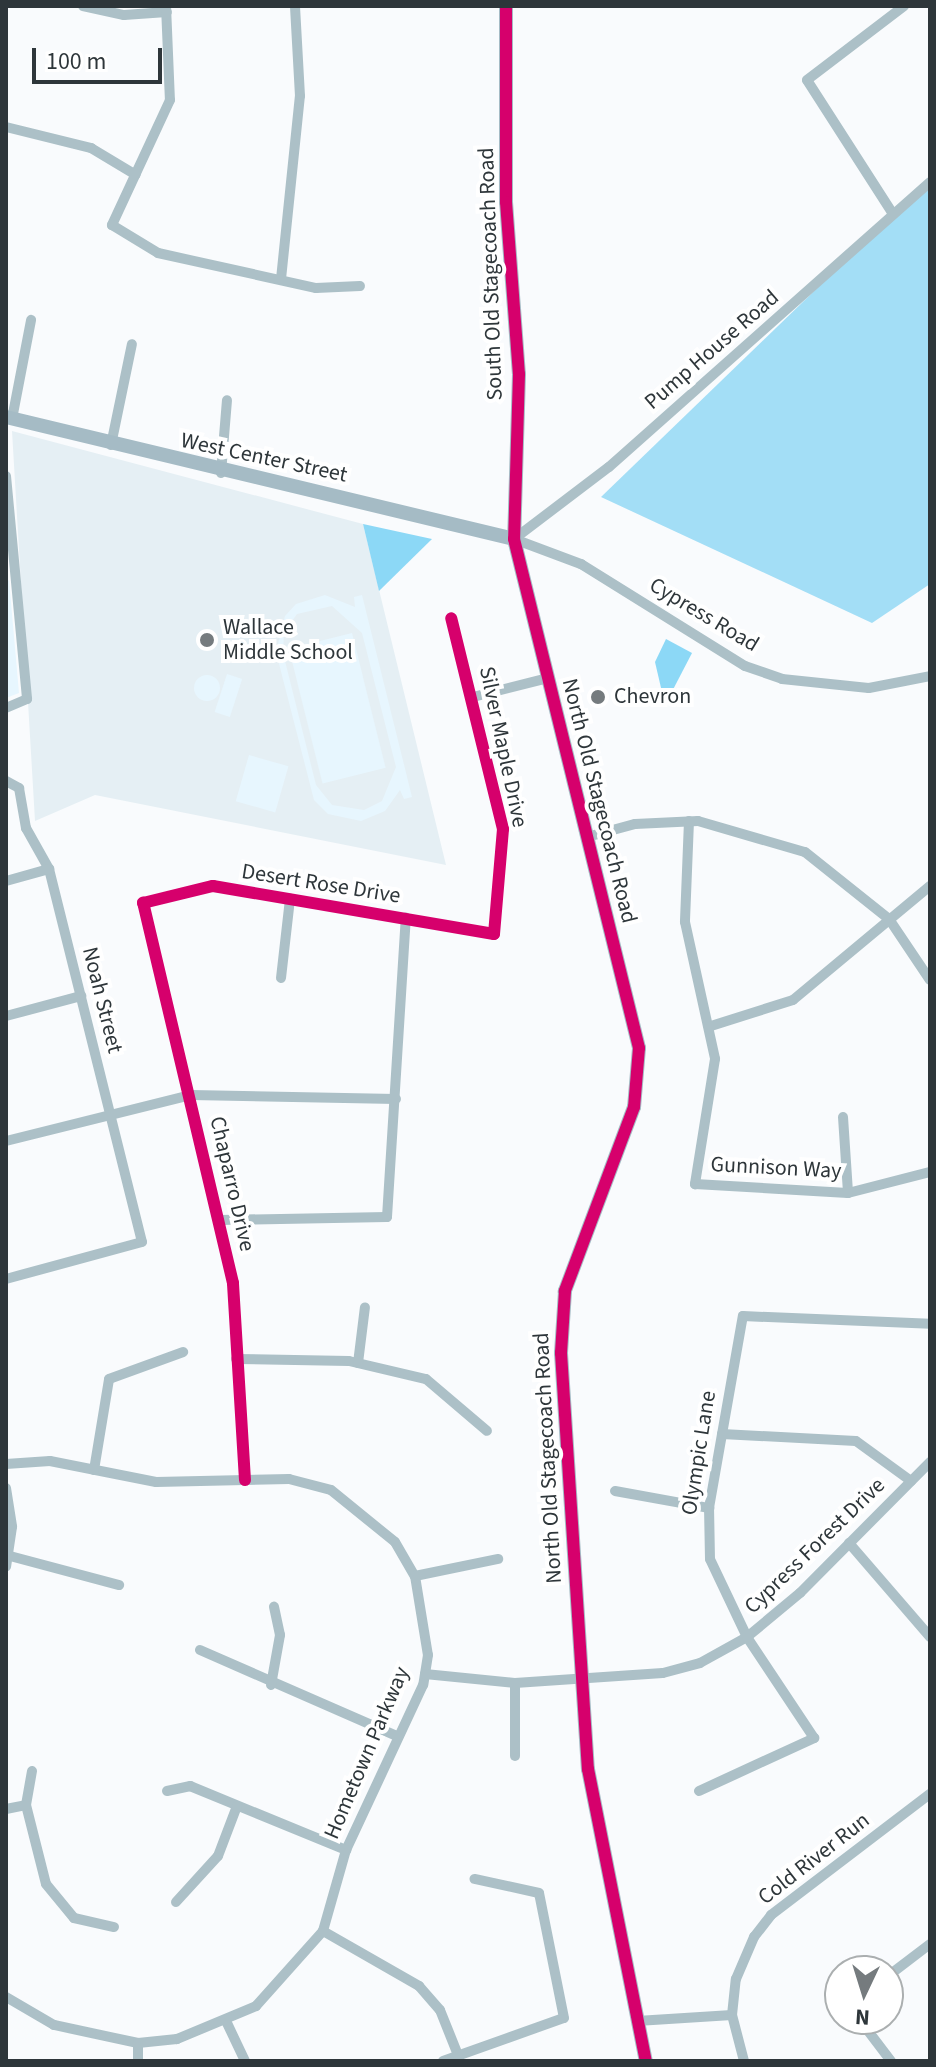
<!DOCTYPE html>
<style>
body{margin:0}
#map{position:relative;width:936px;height:2067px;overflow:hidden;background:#f9fbfd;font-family:"Source Sans 3",sans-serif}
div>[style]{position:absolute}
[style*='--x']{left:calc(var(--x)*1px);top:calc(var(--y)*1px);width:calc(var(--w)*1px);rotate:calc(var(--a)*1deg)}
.built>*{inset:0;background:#e5eff4}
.green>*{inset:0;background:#e7f6fe;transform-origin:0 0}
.round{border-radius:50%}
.forest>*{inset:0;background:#a3def6}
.water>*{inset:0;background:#8cd8f6}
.street>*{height:10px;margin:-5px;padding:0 5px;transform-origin:5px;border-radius:5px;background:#acc0c7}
.secondary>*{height:14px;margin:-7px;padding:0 7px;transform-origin:7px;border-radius:7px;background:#a5bbc5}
.cycleway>*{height:12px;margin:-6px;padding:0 6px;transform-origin:6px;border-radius:6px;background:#d6006c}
.dots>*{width:22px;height:22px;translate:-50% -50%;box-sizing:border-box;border:4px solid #fff;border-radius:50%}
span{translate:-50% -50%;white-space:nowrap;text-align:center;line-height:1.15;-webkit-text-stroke:8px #fff;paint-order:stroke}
.street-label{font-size:22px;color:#2e363a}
.poi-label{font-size:22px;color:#2e363a}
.left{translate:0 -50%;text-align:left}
.frame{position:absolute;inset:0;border:8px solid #2e363a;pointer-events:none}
.north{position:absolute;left:824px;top:1955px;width:80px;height:80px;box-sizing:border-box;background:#fff;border:2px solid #abafb0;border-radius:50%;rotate:184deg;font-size:22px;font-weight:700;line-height:32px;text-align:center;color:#2e363a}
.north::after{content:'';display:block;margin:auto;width:28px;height:36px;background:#757b7e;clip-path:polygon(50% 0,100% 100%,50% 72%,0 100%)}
.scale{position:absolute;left:32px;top:48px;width:130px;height:36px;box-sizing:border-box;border:4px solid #2e363a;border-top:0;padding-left:10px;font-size:24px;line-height:28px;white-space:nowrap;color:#2e363a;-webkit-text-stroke:6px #fff;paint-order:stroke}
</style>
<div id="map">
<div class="built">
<i style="clip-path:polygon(12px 431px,363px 524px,446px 865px,95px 795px,35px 821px)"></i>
</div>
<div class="green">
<i style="clip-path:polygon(9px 580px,19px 693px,6px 698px,6px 582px)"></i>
<i style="clip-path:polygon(evenodd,325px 595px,355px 607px,354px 597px,362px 595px,412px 797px,404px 799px,400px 790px,385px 811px,361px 821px,328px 814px,314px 800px,276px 652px,285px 616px,296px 604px,325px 595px,332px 606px,362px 633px,396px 767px,382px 801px,364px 810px,332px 805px,316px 785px,283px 653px,284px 632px,297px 614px,332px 606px)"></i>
<i style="left:352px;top:633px;width:139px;height:65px;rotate:76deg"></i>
<i style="left:227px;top:674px;width:16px;height:40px;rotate:18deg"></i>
<i class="round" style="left:194px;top:675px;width:26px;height:26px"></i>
<i style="left:249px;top:755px;width:41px;height:48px;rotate:16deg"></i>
</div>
<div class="forest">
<i style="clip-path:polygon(930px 179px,930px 584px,872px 623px,601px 497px)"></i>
</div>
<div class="water">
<i style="clip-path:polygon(363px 524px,432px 539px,379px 591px)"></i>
<i style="clip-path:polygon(666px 639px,692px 653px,665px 705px,655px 662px)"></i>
</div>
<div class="street">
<i style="--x:83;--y:6;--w:42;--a:12.4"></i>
<i style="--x:124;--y:15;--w:43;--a:-4"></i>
<i style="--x:166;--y:6;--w:94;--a:87.6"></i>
<i style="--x:170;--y:100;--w:138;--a:114.9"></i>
<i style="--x:112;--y:225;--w:54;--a:31.3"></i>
<i style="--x:158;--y:253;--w:162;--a:12.5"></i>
<i style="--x:316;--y:288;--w:44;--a:-2.6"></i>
<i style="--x:6;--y:127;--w:88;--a:13.9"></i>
<i style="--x:91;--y:148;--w:52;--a:31"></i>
<i style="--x:893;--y:214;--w:159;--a:-122.7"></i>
<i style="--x:807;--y:80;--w:122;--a:-37.3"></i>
<i style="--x:281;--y:279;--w:184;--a:-84.1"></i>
<i style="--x:300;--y:96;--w:90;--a:-93.2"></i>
<i style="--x:12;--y:419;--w:101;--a:-79.1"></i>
<i style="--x:111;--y:445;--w:103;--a:-78.3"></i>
<i style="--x:221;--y:473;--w:73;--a:-85.3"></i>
<i style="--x:6;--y:476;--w:224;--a:84.6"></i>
<i style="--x:27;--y:699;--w:23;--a:157"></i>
<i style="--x:514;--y:539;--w:119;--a:-37.2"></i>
<i style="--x:609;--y:467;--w:429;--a:-41.6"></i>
<i style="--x:514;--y:539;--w:72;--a:20.5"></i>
<i style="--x:581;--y:564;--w:193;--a:31.9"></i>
<i style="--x:745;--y:666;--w:39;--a:19"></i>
<i style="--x:782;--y:679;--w:87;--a:5.9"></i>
<i style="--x:869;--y:688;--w:62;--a:-11.1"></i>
<i style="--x:473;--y:697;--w:77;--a:-14.2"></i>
<i style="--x:6;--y:781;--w:15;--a:28"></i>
<i style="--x:19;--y:788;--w:41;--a:80.1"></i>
<i style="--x:26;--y:828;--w:47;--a:60.7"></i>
<i style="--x:49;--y:869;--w:384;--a:76"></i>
<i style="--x:142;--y:1242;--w:141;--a:164.8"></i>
<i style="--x:689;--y:821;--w:101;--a:92.3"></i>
<i style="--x:685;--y:922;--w:140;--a:77.6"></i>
<i style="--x:715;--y:1059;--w:127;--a:99.1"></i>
<i style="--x:695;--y:1184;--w:153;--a:3.4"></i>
<i style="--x:848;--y:1193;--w:85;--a:-14.4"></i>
<i style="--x:587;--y:837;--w:50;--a:-15.2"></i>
<i style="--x:635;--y:824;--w:63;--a:-2.7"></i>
<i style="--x:698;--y:821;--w:111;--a:16.2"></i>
<i style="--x:805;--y:852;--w:107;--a:38.6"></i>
<i style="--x:889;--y:919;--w:73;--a:56.1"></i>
<i style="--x:6;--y:881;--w:45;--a:-15.6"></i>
<i style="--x:281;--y:978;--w:80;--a:-83.5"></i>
<i style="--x:6;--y:1016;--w:78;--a:-14.9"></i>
<i style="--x:711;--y:1026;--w:86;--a:-17.6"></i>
<i style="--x:793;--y:1000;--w:178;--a:-39.8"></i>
<i style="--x:843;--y:1117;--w:76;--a:86.2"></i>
<i style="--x:6;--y:1141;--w:191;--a:-14"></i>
<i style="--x:191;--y:1095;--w:205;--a:1.1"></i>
<i style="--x:220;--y:1220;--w:167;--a:-1"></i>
<i style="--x:387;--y:1217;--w:300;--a:-86.4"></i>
<i style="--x:236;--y:1359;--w:113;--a:1"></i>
<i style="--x:349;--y:1361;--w:79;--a:13.2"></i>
<i style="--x:426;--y:1379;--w:80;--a:40.4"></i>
<i style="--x:358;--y:1363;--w:56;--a:-82.9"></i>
<i style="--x:722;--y:1434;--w:134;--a:3"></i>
<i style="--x:856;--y:1441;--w:68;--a:36"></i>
<i style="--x:6;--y:1464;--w:44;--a:-3.9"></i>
<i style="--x:50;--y:1461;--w:108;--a:11.2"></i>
<i style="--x:156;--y:1482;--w:133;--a:-1.3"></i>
<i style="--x:289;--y:1479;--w:43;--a:14.7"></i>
<i style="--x:331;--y:1490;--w:82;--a:39.1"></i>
<i style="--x:395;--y:1542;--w:39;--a:60"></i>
<i style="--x:415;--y:1576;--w:80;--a:80.7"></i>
<i style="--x:428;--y:1655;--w:30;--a:99"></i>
<i style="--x:423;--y:1685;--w:182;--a:115"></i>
<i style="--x:346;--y:1850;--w:84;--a:105.9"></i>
<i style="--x:323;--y:1931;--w:101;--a:131.8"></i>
<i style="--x:256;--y:2006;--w:86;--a:157.3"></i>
<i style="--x:177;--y:2039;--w:39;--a:174"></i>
<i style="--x:138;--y:2043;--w:86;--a:-167.9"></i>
<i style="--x:54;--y:2025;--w:56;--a:-149.7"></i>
<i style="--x:94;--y:1470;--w:92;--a:-80.6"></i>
<i style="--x:109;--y:1379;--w:79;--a:-20"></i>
<i style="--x:245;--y:1480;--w:197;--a:-93.5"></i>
<i style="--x:233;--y:1283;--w:391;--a:-103.3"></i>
<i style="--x:143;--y:903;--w:72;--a:-13.7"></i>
<i style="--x:213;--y:886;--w:285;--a:9.7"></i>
<i style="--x:494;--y:934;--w:105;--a:-85.1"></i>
<i style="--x:503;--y:829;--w:217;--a:-103.8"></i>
<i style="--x:6;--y:1488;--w:39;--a:81"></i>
<i style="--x:12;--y:1527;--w:40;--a:98.5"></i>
<i style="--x:615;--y:1491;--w:96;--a:10.3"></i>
<i style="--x:849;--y:1543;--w:124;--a:49.2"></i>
<i style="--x:10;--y:1556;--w:113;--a:14.9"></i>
<i style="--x:415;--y:1576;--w:85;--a:-11.6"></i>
<i style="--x:200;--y:1650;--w:215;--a:23.6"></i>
<i style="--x:425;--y:1674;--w:90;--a:5.7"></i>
<i style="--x:515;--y:1683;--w:148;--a:-3.9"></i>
<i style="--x:663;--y:1673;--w:38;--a:-15"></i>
<i style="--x:700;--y:1663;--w:54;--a:-29"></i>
<i style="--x:747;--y:1637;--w:69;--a:-39.7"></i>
<i style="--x:800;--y:1593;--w:185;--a:-45.2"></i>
<i style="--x:271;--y:1685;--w:51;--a:-79.8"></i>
<i style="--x:280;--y:1635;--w:29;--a:-102"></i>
<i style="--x:515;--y:1756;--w:73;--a:-90"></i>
<i style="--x:32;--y:1771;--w:35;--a:100"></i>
<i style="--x:26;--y:1805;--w:81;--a:75.8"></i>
<i style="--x:46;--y:1884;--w:44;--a:50.5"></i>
<i style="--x:74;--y:1918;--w:41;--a:12.7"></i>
<i style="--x:167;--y:1791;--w:24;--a:-12"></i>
<i style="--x:190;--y:1786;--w:169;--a:22.3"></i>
<i style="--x:699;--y:1791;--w:127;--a:-24.7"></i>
<i style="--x:814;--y:1738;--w:121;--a:-123.6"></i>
<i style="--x:747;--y:1637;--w:86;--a:-115.4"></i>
<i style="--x:710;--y:1559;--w:51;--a:-91.1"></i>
<i style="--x:709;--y:1508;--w:195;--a:-80"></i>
<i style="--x:743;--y:1316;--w:187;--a:2.4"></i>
<i style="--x:6;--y:1809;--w:20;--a:-11"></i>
<i style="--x:176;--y:1902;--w:62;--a:-47.6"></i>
<i style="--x:218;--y:1856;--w:53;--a:-69.2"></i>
<i style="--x:323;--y:1931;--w:111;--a:29.8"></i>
<i style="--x:419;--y:1986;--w:32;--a:49"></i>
<i style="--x:440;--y:2010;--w:48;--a:68.2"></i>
<i style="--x:888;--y:1976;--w:53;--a:-37.3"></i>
<i style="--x:859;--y:2019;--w:53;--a:52.7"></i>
<i style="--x:637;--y:2021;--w:95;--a:-3.6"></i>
<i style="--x:227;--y:2023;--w:42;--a:64.7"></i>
<i style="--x:138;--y:2061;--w:18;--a:-90"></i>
<i style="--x:443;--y:2061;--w:128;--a:-19.6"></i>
<i style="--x:564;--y:2018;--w:127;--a:-101.3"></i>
<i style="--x:539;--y:1893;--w:66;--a:-167.7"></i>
<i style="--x:744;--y:2061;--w:48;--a:-104.6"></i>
<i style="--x:732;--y:2015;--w:36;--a:-84"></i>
<i style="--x:736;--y:1979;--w:46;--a:-66.8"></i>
<i style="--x:754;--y:1937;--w:28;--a:-52"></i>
<i style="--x:771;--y:1915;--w:200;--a:-37.3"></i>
</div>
<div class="secondary">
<i style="--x:506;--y:6;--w:196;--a:90"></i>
<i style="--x:506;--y:202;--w:172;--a:85.7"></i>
<i style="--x:519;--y:374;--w:165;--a:91.7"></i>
<i style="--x:514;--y:539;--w:524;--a:76.2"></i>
<i style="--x:639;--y:1048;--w:59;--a:94.8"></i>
<i style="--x:634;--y:1107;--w:197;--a:110.6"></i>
<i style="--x:565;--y:1291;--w:62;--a:93.7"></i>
<i style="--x:561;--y:1353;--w:417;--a:86.3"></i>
<i style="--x:588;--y:1769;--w:298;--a:78.8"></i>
<i style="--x:6;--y:417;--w:522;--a:13.5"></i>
</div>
<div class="cycleway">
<i style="--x:506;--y:6;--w:196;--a:90"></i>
<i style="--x:506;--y:202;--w:172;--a:85.7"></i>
<i style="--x:519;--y:374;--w:165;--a:91.7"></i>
<i style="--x:514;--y:539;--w:524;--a:76.2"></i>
<i style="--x:639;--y:1048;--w:59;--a:94.8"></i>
<i style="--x:634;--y:1107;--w:197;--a:110.6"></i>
<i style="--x:565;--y:1291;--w:62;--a:93.7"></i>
<i style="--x:561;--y:1353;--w:417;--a:86.3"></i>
<i style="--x:588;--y:1769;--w:298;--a:78.8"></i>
<i style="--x:245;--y:1480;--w:197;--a:-93.5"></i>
<i style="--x:233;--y:1283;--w:391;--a:-103.3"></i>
<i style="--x:143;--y:903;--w:72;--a:-13.7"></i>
<i style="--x:213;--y:886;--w:285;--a:9.7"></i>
<i style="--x:494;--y:934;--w:105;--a:-85.1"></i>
<i style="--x:503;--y:829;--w:217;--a:-103.8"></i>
</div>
<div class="dots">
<i style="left:207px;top:640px;background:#757b7e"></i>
<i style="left:598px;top:697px;background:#757b7e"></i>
</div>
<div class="street-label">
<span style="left:491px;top:274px;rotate:-92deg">South Old Stagecoach Road</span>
<span style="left:712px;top:350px;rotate:-41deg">Pump House Road</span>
<span style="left:264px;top:458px;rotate:12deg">West Center Street</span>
<span style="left:704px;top:615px;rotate:31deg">Cypress Road</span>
<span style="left:503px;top:747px;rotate:78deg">Silver Maple Drive</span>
<span style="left:599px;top:801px;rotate:76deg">North Old Stagecoach Road</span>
<span style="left:321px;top:884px;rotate:9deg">Desert Rose Drive</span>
<span style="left:102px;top:1000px;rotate:76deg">Noah Street</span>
<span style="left:776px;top:1168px;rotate:3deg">Gunnison Way</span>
<span style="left:232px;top:1184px;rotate:77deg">Chaparro Drive</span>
<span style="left:699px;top:1453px;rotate:-81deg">Olympic Lane</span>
<span style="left:548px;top:1458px;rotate:-93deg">North Old Stagecoach Road</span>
<span style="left:815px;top:1546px;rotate:-44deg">Cypress Forest Drive</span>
<span style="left:367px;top:1753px;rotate:-67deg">Hometown Parkway</span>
<span style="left:814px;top:1859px;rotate:-38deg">Cold River Run</span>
</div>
<div class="poi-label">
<span class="left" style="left:223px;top:640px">Wallace<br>Middle School</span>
<span class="left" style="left:614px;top:697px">Chevron</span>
</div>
<div class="frame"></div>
<div class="north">N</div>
<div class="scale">100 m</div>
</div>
